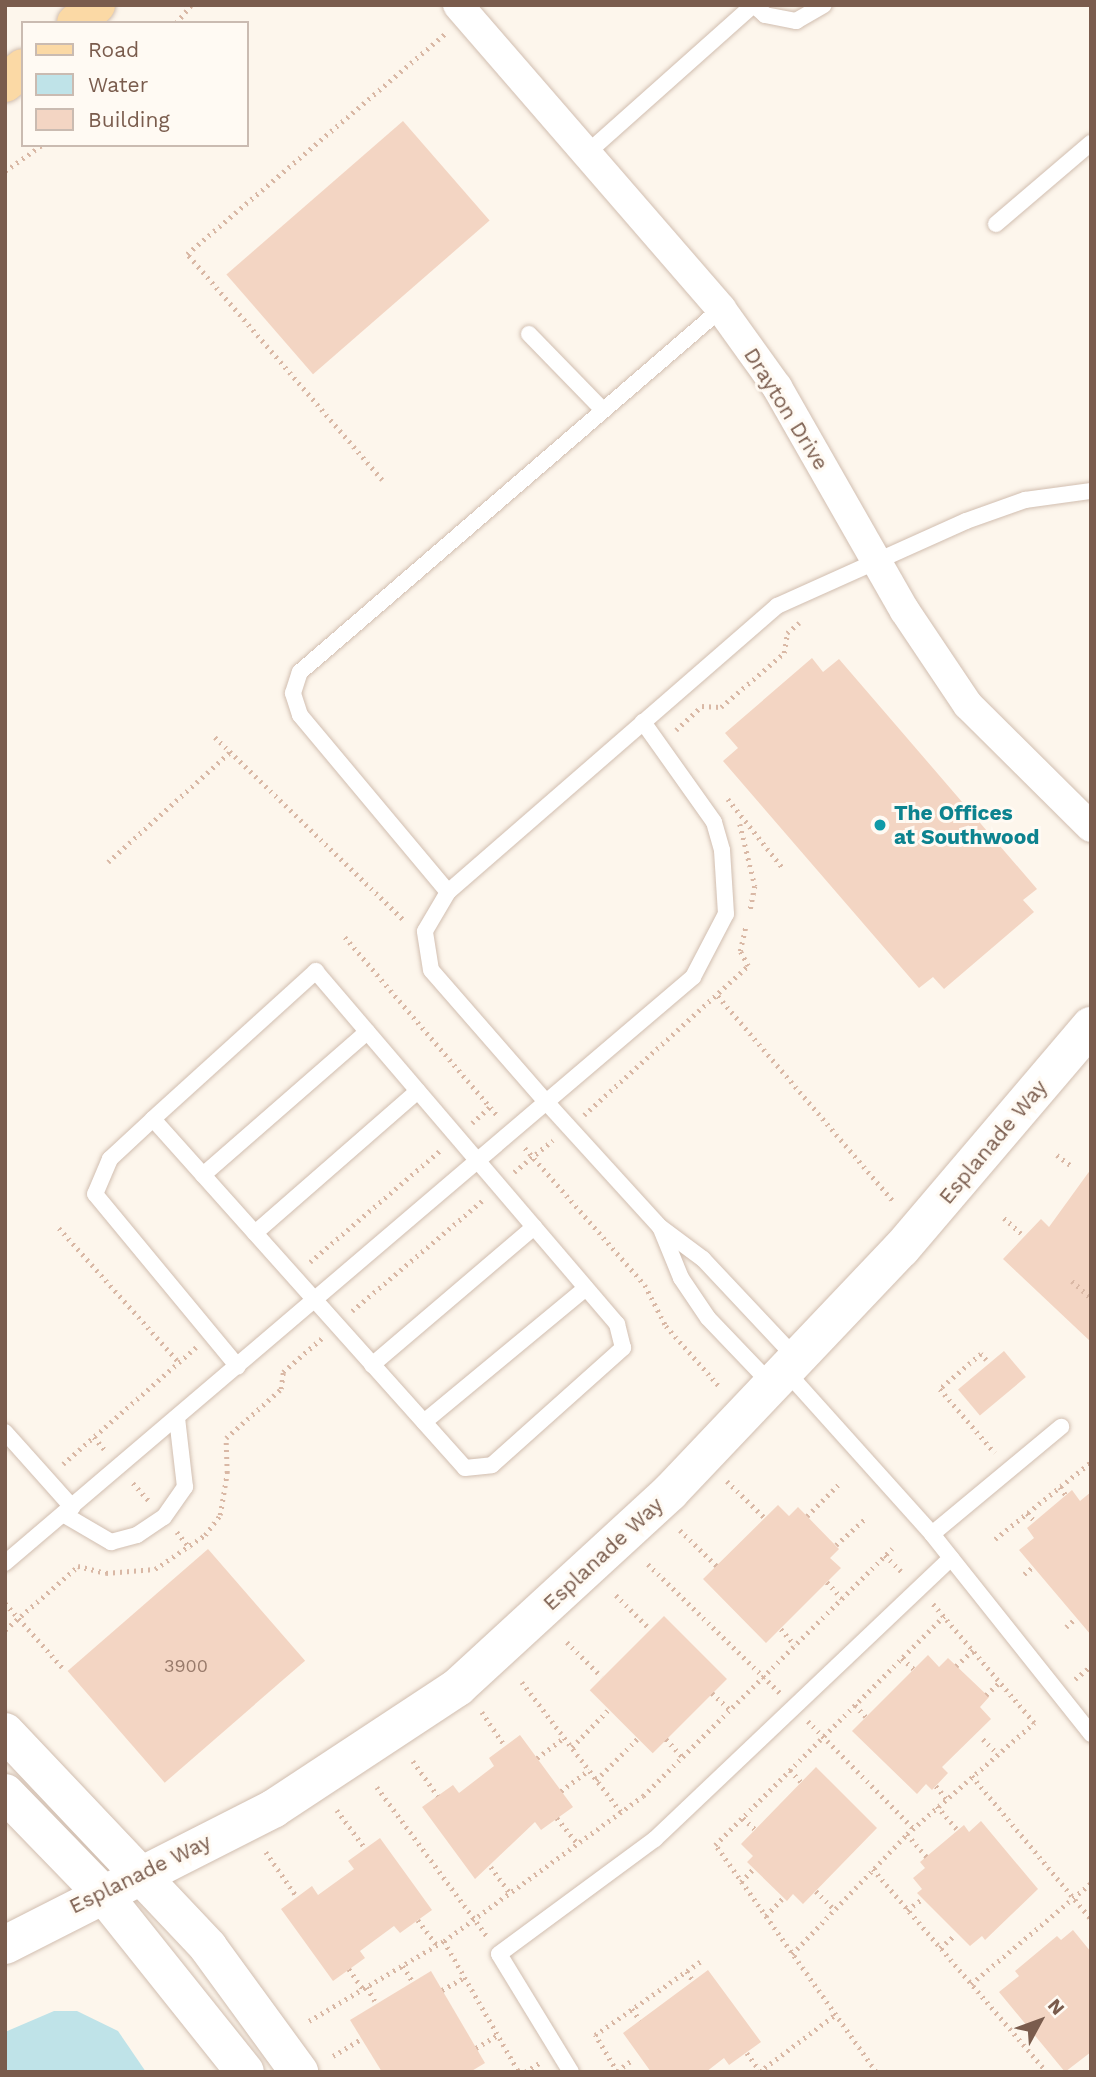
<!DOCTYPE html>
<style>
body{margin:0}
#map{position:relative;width:1096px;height:2077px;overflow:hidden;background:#fdf6ec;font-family:"Work Sans",sans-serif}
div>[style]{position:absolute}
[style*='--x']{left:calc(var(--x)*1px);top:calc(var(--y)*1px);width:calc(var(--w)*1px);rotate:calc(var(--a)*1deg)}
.water>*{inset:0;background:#bfe3e8}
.building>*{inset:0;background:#f3d5c3;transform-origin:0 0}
.path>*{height:4.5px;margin-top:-2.25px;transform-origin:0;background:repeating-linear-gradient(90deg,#d9b8a5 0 2px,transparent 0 7px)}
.roads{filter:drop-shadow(0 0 2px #d1beb0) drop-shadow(0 0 2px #d1beb0)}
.lane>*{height:16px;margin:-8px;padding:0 8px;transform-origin:8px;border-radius:8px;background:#fff}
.street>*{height:30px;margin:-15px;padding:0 15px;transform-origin:15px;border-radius:15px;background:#fff}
.secondary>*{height:38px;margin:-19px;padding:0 19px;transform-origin:19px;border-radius:19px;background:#fff}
.primary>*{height:38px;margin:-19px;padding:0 19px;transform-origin:19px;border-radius:19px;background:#fbd9a5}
.dots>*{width:19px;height:19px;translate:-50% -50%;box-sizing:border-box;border:4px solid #fffaf3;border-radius:50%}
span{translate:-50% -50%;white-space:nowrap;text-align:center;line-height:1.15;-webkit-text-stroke:6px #fffaf3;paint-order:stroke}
.number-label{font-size:18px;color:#987a6a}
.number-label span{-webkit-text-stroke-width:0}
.street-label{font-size:21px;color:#7a5c4d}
.culture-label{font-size:21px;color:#0d838f;font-weight:700}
.left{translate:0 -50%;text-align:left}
.frame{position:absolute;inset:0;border:7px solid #7a5c4d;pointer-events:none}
.legend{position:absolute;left:21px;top:21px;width:228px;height:126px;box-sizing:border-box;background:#fffaf3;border:2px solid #cabbb1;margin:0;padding:9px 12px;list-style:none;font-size:21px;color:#7a5c4d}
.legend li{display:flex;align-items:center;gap:14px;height:35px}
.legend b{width:35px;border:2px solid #cabbb1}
.north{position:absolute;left:1005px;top:1986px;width:70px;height:70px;-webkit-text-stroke:5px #fffaf3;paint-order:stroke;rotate:49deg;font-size:19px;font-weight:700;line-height:28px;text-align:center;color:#7a5c4d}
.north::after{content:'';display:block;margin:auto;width:24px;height:32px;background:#7a5c4d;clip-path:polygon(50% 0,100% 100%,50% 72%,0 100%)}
</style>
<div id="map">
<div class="water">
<i style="clip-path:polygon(54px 2011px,77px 2011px,118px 2031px,146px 2072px,5px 2072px,5px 2032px)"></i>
</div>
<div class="building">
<i style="left:403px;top:121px;width:132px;height:234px;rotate:49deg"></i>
<i style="clip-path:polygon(812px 658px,823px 672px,839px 659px,1037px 889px,1023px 900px,1034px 912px,944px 989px,933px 977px,919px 988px,723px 761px,738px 748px,725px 733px)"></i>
<i style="clip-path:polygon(1091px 1169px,1091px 1342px,1003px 1259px,1041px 1219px,1049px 1227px)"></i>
<i style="left:1004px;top:1351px;width:34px;height:60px;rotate:50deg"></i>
<i style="clip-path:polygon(1072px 1490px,1080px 1501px,1091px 1492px,1091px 1635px,1019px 1550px,1034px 1538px,1027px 1528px)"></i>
<i style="clip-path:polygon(778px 1505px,789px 1516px,798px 1507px,839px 1549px,830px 1558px,841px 1568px,766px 1643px,703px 1579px)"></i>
<i style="left:208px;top:1549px;width:148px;height:186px;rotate:49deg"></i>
<i style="left:664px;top:1616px;width:89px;height:105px;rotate:45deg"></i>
<i style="clip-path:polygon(928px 1655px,939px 1667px,948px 1658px,989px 1697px,980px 1707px,991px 1719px,942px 1767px,948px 1773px,932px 1790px,926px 1784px,917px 1794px,852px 1731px)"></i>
<i style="clip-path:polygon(520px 1735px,573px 1807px,541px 1830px,535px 1822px,475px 1879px,422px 1807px,453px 1785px,459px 1793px,494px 1766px,489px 1758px)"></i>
<i style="clip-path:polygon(816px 1767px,877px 1828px,803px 1904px,793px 1894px,787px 1901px,747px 1862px,753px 1856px,741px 1844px)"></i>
<i style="clip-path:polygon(981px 1821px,1038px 1889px,985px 1940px,982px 1936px,970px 1946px,917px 1893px,922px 1889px,913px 1878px,925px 1868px,920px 1862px,964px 1825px,969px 1832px)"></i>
<i style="clip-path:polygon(380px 1838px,432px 1910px,400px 1933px,394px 1926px,360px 1951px,365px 1958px,333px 1981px,281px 1909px,312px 1886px,318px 1895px,354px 1869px,348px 1861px)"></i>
<i style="clip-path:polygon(1073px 1930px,1091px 1952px,1091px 2052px,1065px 2072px,999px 1992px,1019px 1976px,1015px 1971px,1057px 1936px,1061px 1940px)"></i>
<i style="clip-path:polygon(708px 1970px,761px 2042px,729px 2065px,724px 2058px,706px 2072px,651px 2072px,623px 2033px)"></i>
<i style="clip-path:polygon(431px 1971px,485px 2063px,470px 2072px,382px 2072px,350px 2020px)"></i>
</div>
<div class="path">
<i style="--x:176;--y:23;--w:23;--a:-50"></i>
<i style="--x:5;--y:171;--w:45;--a:-35.1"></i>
<i style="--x:382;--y:480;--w:298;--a:-130.8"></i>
<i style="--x:187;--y:254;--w:339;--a:-40.5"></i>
<i style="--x:676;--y:730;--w:35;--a:-43"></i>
<i style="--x:702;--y:706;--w:19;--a:3"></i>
<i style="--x:721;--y:707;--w:83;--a:-40.6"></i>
<i style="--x:784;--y:653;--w:20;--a:-81"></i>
<i style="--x:787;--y:633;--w:16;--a:-40"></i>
<i style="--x:215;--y:737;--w:264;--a:44.1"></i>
<i style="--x:728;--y:799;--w:87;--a:51.5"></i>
<i style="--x:740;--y:824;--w:64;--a:76.4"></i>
<i style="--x:755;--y:886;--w:25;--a:101"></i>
<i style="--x:108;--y:862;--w:164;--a:-42"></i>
<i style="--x:345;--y:937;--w:237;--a:49.5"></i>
<i style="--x:718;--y:996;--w:272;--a:49.5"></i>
<i style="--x:584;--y:1115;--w:222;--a:-42.3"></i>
<i style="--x:748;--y:966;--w:17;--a:-118"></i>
<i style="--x:740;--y:951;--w:26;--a:-77"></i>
<i style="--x:472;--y:1123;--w:24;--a:-42"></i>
<i style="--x:525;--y:1148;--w:182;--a:48.8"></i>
<i style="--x:645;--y:1285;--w:46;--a:62.9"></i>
<i style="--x:666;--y:1326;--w:80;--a:48.5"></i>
<i style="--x:1057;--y:1155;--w:20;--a:37"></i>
<i style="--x:514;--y:1172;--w:50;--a:-39.4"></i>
<i style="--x:1004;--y:1218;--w:24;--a:42"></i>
<i style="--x:59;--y:1228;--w:180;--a:48.2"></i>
<i style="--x:310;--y:1262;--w:174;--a:-40.6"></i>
<i style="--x:1072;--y:1281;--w:25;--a:42"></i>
<i style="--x:352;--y:1311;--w:173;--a:-40.3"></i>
<i style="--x:986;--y:1360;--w:8;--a:-130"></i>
<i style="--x:981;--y:1354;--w:54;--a:139.5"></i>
<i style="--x:940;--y:1389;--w:84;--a:49.3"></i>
<i style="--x:94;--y:1437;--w:16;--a:50"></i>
<i style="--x:63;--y:1464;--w:177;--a:-41.3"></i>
<i style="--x:727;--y:1481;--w:53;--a:44.2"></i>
<i style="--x:133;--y:1483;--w:25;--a:48"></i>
<i style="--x:1060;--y:1487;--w:10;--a:53"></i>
<i style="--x:1027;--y:1513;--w:11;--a:45"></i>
<i style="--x:807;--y:1516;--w:44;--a:-45"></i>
<i style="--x:680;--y:1530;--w:52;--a:44.2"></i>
<i style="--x:177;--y:1532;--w:21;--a:51"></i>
<i style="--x:995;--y:1539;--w:123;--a:-38.7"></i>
<i style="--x:836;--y:1545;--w:40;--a:-42"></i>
<i style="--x:885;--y:1555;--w:27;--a:45"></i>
<i style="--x:648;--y:1564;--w:185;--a:44.3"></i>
<i style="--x:1024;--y:1574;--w:11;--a:-38"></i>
<i style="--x:827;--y:1582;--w:22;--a:47"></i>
<i style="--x:616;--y:1595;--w:48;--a:45"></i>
<i style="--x:5;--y:1603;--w:86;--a:48.3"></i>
<i style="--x:1066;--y:1627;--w:13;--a:-42"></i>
<i style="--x:781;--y:1629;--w:21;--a:49"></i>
<i style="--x:5;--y:1630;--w:97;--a:-41.2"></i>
<i style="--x:78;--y:1566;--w:29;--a:14"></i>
<i style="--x:106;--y:1573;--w:49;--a:-4.7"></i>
<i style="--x:155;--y:1569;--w:60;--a:-34.2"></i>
<i style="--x:205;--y:1535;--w:25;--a:-53"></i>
<i style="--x:220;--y:1515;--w:43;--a:-80.5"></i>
<i style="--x:227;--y:1473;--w:35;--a:-92"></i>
<i style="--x:226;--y:1438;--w:74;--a:-41.7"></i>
<i style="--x:281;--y:1389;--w:17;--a:-83"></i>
<i style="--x:283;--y:1372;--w:52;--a:-41.1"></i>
<i style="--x:567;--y:1642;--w:49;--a:45"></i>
<i style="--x:902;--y:1658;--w:16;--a:43"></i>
<i style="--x:956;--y:1666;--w:23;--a:-43"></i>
<i style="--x:1075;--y:1679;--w:21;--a:-39"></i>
<i style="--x:522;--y:1682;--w:163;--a:52.7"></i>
<i style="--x:712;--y:1693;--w:25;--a:43"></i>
<i style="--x:986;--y:1695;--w:19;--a:-43"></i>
<i style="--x:855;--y:1705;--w:16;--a:47"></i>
<i style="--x:482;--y:1712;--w:41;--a:55.9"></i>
<i style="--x:808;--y:1721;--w:151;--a:45.5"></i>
<i style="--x:666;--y:1739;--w:25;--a:47"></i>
<i style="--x:983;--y:1739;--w:21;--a:45"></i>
<i style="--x:572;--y:1747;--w:52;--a:-45.8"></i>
<i style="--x:537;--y:1758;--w:34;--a:-37"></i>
<i style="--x:413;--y:1761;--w:43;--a:54.5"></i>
<i style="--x:790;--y:1770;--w:16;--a:47"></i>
<i style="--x:972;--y:1776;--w:186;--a:50.2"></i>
<i style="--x:596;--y:1780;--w:58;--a:-45"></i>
<i style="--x:936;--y:1786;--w:16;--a:50"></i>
<i style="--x:377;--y:1787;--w:185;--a:53.6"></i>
<i style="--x:561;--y:1791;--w:35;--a:-37"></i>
<i style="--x:937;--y:1806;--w:32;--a:49"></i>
<i style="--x:337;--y:1810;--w:47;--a:53.6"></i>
<i style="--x:557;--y:1818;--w:33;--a:51"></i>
<i style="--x:743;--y:1818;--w:16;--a:43"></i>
<i style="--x:907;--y:1834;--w:30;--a:49"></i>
<i style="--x:266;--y:1852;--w:55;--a:55.4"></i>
<i style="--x:491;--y:1867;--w:32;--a:54"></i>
<i style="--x:873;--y:1869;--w:267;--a:49.4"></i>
<i style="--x:741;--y:1882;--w:19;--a:-47"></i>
<i style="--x:816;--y:1891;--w:27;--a:45"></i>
<i style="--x:907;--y:1910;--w:19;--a:-36"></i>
<i style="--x:766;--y:1916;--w:25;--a:-47"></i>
<i style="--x:418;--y:1920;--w:31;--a:53"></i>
<i style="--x:444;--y:1941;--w:151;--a:60.2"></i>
<i style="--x:940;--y:1948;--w:18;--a:-41"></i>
<i style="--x:792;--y:1954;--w:166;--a:-46.2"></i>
<i style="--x:907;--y:1834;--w:169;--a:-41.2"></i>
<i style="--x:1034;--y:1723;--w:157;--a:-130.4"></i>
<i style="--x:403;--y:1966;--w:19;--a:58"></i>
<i style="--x:349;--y:1969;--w:24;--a:55"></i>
<i style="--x:687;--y:1971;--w:12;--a:59"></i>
<i style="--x:971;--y:1984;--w:157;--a:-40.1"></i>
<i style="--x:367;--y:1987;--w:20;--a:60"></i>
<i style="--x:442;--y:1990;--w:26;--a:-29"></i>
<i style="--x:632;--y:2009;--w:14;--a:54"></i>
<i style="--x:309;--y:2021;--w:157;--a:-30.7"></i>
<i style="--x:444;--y:1941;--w:246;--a:-36.1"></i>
<i style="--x:643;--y:1796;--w:351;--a:-44.8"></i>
<i style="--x:476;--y:2048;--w:26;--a:-31"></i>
<i style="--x:747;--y:2053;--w:22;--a:54"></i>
<i style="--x:333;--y:2056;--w:33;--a:-31"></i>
<i style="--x:617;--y:2071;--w:19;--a:-36"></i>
<i style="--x:525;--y:2072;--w:19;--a:-32"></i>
<i style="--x:617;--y:2072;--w:43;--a:-120.7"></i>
<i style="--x:595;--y:2035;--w:129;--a:-34.9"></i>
<i style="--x:759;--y:2072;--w:96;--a:-37"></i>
<i style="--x:876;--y:2072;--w:278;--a:-125.3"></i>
<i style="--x:715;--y:1845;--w:324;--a:-45"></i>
</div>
<div class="roads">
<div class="lane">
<i style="--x:754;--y:5;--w:15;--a:42"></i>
<i style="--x:765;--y:15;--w:32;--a:11"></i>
<i style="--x:796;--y:21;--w:32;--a:-30"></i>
<i style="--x:586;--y:154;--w:224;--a:-41.7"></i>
<i style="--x:996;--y:224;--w:125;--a:-40.5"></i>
<i style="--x:529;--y:334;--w:105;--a:45.8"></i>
<i style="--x:448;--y:892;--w:231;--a:-129.9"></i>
<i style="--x:300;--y:715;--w:23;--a:-108"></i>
<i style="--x:293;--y:693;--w:22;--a:-72"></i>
<i style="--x:300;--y:672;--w:556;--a:-40.77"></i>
<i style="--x:153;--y:1119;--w:468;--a:48.2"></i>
<i style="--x:465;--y:1468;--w:27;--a:-6"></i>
<i style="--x:492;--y:1465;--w:176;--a:-41.8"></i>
<i style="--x:623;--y:1348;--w:25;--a:-104"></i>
<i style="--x:617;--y:1324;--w:464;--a:-130.5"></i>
<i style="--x:316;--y:971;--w:220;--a:137.8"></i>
<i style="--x:153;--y:1119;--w:59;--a:137.1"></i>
<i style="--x:110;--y:1159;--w:38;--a:113"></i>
<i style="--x:95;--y:1194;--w:224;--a:50.4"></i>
<i style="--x:203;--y:1175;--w:218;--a:-41.1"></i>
<i style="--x:661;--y:1229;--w:53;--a:67.8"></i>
<i style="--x:681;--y:1278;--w:48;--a:56"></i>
<i style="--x:708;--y:1318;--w:91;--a:46.3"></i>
<i style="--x:255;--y:1233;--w:216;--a:-41.1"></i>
<i style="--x:796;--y:1358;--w:136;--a:-133.2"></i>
<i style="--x:703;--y:1259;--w:54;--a:-143.3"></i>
<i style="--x:660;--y:1227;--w:168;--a:-132.3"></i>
<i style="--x:547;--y:1103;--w:176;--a:-131.1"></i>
<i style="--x:431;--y:970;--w:39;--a:-99"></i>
<i style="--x:425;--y:931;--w:45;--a:-59.5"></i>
<i style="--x:448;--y:892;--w:436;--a:-41"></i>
<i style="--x:777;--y:606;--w:207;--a:-24.2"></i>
<i style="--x:966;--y:521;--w:63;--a:-19.6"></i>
<i style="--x:1025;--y:500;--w:67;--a:-7.8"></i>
<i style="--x:372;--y:1365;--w:213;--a:-40.4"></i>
<i style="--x:785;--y:1370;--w:220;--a:48.1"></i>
<i style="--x:932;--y:1534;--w:256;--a:51.5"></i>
<i style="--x:424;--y:1422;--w:210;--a:-39.6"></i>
<i style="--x:5;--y:1432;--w:101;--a:48.2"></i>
<i style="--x:63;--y:1514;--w:56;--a:30.3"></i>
<i style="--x:111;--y:1542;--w:27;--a:-15"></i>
<i style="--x:137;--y:1535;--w:32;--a:-34"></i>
<i style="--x:164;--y:1517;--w:37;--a:-55"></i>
<i style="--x:185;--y:1487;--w:69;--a:-96.6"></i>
<i style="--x:932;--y:1534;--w:168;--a:-39.7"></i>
<i style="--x:5;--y:1563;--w:904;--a:-40.42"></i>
<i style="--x:693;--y:977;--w:71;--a:-62.4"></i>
<i style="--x:726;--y:914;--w:64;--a:-93.6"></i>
<i style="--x:722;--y:850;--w:29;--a:-106"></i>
<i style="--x:714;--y:822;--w:123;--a:-125.4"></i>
<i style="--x:571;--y:2072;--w:138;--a:-121.4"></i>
<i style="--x:499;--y:1954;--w:194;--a:-36.4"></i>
<i style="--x:655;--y:1839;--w:408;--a:-43.5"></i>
</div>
<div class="street">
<i style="--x:458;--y:5;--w:402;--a:49.1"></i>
<i style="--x:721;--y:309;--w:96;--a:54.3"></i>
<i style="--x:777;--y:387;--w:258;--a:60.3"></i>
<i style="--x:905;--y:611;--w:113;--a:56.2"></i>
<i style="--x:968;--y:705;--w:173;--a:44.8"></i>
</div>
<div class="secondary">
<i style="--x:5;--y:1732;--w:296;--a:46.6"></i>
<i style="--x:208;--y:1947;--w:155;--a:53.9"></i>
<i style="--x:5;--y:1793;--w:139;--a:45.9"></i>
<i style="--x:102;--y:1893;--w:229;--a:51.4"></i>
<i style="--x:5;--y:1945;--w:301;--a:-26.9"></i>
<i style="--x:273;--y:1809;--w:222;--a:-33.4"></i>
<i style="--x:458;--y:1687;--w:288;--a:-42.6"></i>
<i style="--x:670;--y:1492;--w:335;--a:-46.5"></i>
<i style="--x:901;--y:1249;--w:293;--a:-49.6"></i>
</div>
<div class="primary">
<i style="--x:76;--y:23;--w:27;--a:-42"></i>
<i style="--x:5;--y:83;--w:23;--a:-40"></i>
</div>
</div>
<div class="dots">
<i style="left:880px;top:825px;background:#0f9aa8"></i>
</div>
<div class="number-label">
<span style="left:186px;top:1666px">3900</span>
</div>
<div class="street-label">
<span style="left:786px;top:409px;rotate:58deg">Drayton Drive</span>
<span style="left:993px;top:1142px;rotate:-50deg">Esplanade Way</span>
<span style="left:603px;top:1554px;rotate:-43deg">Esplanade Way</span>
<span style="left:140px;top:1874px;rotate:-26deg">Esplanade Way</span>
</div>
<div class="culture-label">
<span class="left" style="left:894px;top:825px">The Offices<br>at Southwood</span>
</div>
<div class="frame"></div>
<ul class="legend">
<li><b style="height:9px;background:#fbd9a5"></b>Road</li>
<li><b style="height:19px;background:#bfe3e8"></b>Water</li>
<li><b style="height:19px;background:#f3d5c3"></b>Building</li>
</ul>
<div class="north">N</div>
</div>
